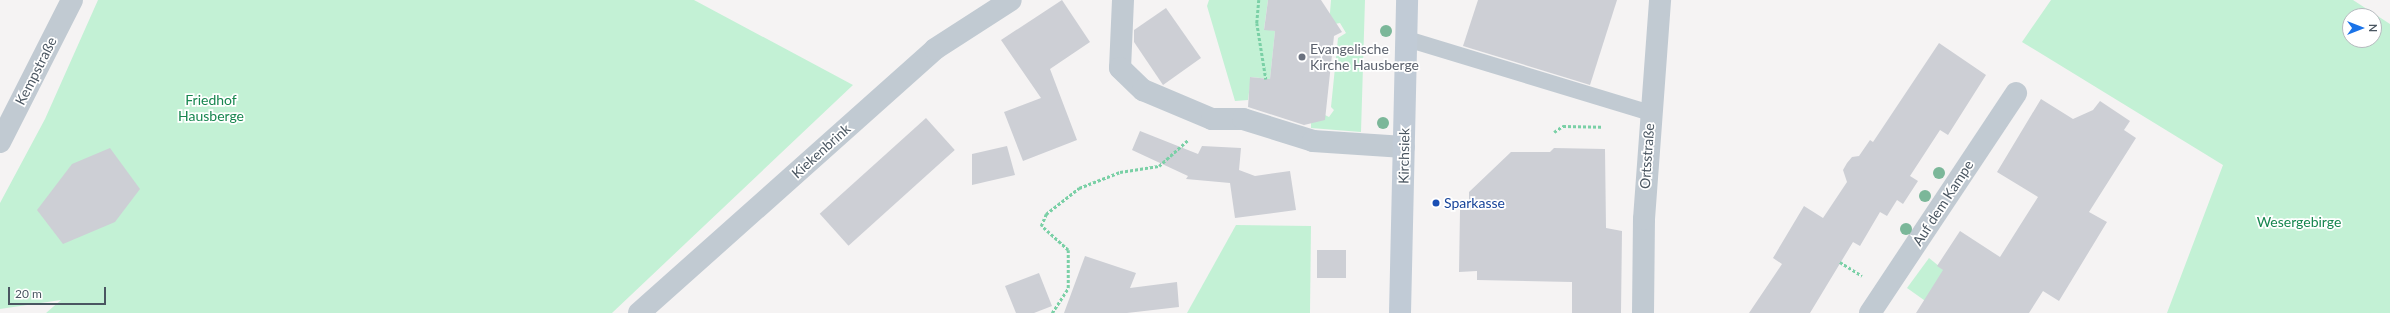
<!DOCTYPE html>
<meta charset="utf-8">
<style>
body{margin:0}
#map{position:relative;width:2390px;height:313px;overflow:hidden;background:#f5f3f3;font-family:Lato,sans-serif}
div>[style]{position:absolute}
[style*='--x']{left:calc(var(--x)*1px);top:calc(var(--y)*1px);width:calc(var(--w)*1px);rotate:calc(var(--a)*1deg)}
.green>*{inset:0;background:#c3f1d5}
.building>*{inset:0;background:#cdcfd5;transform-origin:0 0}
.path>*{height:2.5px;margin-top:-1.25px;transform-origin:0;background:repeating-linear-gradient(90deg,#7ad0a6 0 3px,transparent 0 5px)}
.service>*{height:16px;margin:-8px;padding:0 8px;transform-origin:8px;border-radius:8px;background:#c1cad2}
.minor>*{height:22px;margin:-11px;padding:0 11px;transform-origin:11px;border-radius:11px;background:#c1cad2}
.secondary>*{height:22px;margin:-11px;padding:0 11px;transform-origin:11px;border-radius:11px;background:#c1cbd6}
.trees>*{width:12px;height:12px;margin:-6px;border-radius:50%;background:#7bb799}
.dots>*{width:11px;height:11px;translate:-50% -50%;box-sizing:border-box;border:2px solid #fff;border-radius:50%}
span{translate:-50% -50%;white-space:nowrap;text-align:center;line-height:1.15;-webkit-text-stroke:3.5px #fff;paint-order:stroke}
.worship-label{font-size:14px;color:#5b616d}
.left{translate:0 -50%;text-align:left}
.street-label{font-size:14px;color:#4a5661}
.park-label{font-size:14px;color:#17864f}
.transit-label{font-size:14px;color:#164399}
.north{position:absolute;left:2342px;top:8px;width:40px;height:40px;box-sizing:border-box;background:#fff;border:1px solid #b7bbc0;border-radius:50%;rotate:90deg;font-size:11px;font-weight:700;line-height:16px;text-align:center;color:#4a5661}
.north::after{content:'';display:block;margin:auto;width:14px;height:18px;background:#1a73e8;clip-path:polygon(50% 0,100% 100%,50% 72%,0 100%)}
.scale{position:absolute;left:8px;top:287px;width:98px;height:18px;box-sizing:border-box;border:2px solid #4a5661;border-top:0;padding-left:5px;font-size:12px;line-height:14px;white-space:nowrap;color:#4a5661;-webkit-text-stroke:3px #fff;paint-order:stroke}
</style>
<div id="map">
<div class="green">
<i style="clip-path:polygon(98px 0,694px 0,853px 85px,612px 313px,46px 313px,61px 300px,0 309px,0 203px,45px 119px)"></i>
<i style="clip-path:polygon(1209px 0,1268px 0,1264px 29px,1275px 31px,1270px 79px,1251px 77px,1248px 100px,1235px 101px,1207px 6px)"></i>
<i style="clip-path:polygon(1331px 0,1365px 0,1361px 132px,1311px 128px,1311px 120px,1323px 114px,1329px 117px,1334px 110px,1331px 107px,1338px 38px,1346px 33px,1340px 23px,1329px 25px)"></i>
<i style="clip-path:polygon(evenodd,2051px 0,2353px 0,2390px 24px,2390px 313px,2167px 313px,2223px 165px,2022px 42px,2051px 0,2350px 16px,2374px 16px,2374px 40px,2350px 40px,2350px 16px)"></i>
<i style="clip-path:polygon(1236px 225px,1311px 226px,1310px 313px,1187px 313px)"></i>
<i style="clip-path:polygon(1929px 258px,1945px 271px,1931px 305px,1907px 288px)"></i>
</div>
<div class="building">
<i style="clip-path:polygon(1062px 0,1090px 42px,1050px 69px,1077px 140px,1023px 161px,1004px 112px,1041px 98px,1001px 40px)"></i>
<i style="clip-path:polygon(1268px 0,1321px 0,1342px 32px,1334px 36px,1325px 120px,1304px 125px,1248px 107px,1250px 77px,1270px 79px,1275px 31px,1264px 30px)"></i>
<i style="clip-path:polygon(1478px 0,1617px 0,1590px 85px,1463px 46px)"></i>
<i style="clip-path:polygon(1166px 8px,1201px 58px,1163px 85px,1134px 42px,1134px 30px)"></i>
<i style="clip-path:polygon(1939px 43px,1986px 75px,1948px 135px,1940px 130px,1910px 176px,1918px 181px,1903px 204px,1897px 200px,1887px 216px,1880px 212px,1860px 246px,1853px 242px,1810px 313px,1749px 313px,1782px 264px,1773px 258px,1804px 206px,1823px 218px,1847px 182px,1843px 170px,1847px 163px,1852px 157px,1859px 156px,1870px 140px,1873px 142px)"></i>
<i style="clip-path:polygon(2041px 99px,2073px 119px,2093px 110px,2100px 101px,2130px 121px,2124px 130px,2136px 138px,2089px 212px,2107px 222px,2059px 301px,2043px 291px,2029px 313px,1916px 313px,1943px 270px,1937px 266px,1960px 231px,2000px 257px,2038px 197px,1997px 172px)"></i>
<i style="left:926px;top:118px;width:43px;height:143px;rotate:48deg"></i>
<i style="clip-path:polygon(1140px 131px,1198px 154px,1202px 146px,1241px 148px,1239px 170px,1255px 176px,1290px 171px,1296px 210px,1235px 218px,1230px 183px,1186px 179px,1188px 176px,1132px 150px)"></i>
<i style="clip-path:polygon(1007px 146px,1015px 175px,972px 185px,972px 154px)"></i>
<i style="clip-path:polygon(110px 148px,140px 189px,115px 222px,63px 244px,37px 210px,72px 164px)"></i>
<i style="clip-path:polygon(1554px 148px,1605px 149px,1606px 228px,1622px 231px,1621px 313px,1572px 313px,1572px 282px,1477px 280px,1477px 271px,1459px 272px,1460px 210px,1469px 210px,1469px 192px,1511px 152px,1550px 152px)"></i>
<i style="left:1317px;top:250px;width:29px;height:28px"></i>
<i style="clip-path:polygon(1085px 256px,1136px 273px,1130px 288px,1177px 282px,1179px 307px,1127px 313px,1064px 313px)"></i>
<i style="clip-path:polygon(1039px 273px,1052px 306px,1034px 313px,1016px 313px,1005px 286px)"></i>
</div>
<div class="path">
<i style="--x:1259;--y:0;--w:23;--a:95"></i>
<i style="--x:1257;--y:23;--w:57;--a:80.9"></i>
<i style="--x:1554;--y:132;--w:11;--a:-34"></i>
<i style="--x:1563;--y:126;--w:39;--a:1"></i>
<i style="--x:1840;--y:262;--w:26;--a:32"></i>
<i style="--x:1052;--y:313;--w:30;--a:-57"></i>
<i style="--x:1068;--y:288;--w:38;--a:-90"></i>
<i style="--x:1068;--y:250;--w:36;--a:-138"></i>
<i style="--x:1041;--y:226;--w:13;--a:-67"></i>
<i style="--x:1046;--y:214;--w:42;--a:-38.2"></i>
<i style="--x:1079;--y:188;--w:44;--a:-21.3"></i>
<i style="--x:1120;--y:172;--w:39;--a:-9"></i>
<i style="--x:1159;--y:166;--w:39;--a:-42"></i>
</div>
<div class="service">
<i style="--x:1407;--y:39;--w:254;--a:16.9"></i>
</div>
<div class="minor">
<i style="--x:1123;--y:0;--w:68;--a:92.5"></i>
<i style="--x:1120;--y:68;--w:32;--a:44"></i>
<i style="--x:1143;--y:90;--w:75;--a:22.8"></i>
<i style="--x:1212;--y:119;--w:31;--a:0"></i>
<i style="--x:1243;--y:119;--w:73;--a:17.4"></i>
<i style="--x:1313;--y:141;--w:91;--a:3.8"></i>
<i style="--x:0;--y:142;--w:159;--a:-63.1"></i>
<i style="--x:639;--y:313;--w:397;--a:-41.7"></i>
<i style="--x:935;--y:49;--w:90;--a:-32.8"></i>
<i style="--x:1643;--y:313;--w:94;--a:-89.4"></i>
<i style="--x:1644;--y:219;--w:220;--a:-85.8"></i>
<i style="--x:1870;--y:313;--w:264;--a:-56.4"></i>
</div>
<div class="secondary">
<i style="--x:1400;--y:313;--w:313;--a:-88.7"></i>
</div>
<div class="trees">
<i style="left:1386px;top:31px"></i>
<i style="left:1383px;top:123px"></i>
<i style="left:1939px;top:173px"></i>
<i style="left:1925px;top:196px"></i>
<i style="left:1906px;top:229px"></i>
</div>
<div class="dots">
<i style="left:1302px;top:57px;background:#6b7280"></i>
<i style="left:1436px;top:203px;background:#1a4fb4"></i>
</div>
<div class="worship-label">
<span class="left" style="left:1310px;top:57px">Evangelische<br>Kirche Hausberge</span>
</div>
<div class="street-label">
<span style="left:36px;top:71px;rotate:-63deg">Kempstraße</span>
<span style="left:821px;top:151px;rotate:-42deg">Kiekenbrink</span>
<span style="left:1404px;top:156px;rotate:-89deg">Kirchsiek</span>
<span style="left:1647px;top:156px;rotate:-86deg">Ortsstraße</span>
<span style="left:1943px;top:203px;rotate:-57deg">Auf dem Kampe</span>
</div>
<div class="park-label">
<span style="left:211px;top:108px">Friedhof<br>Hausberge</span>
<span style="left:2299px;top:222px">Wesergebirge</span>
</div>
<div class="transit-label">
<span class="left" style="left:1444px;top:203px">Sparkasse</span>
</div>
<div class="north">N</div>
<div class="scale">20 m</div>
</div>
